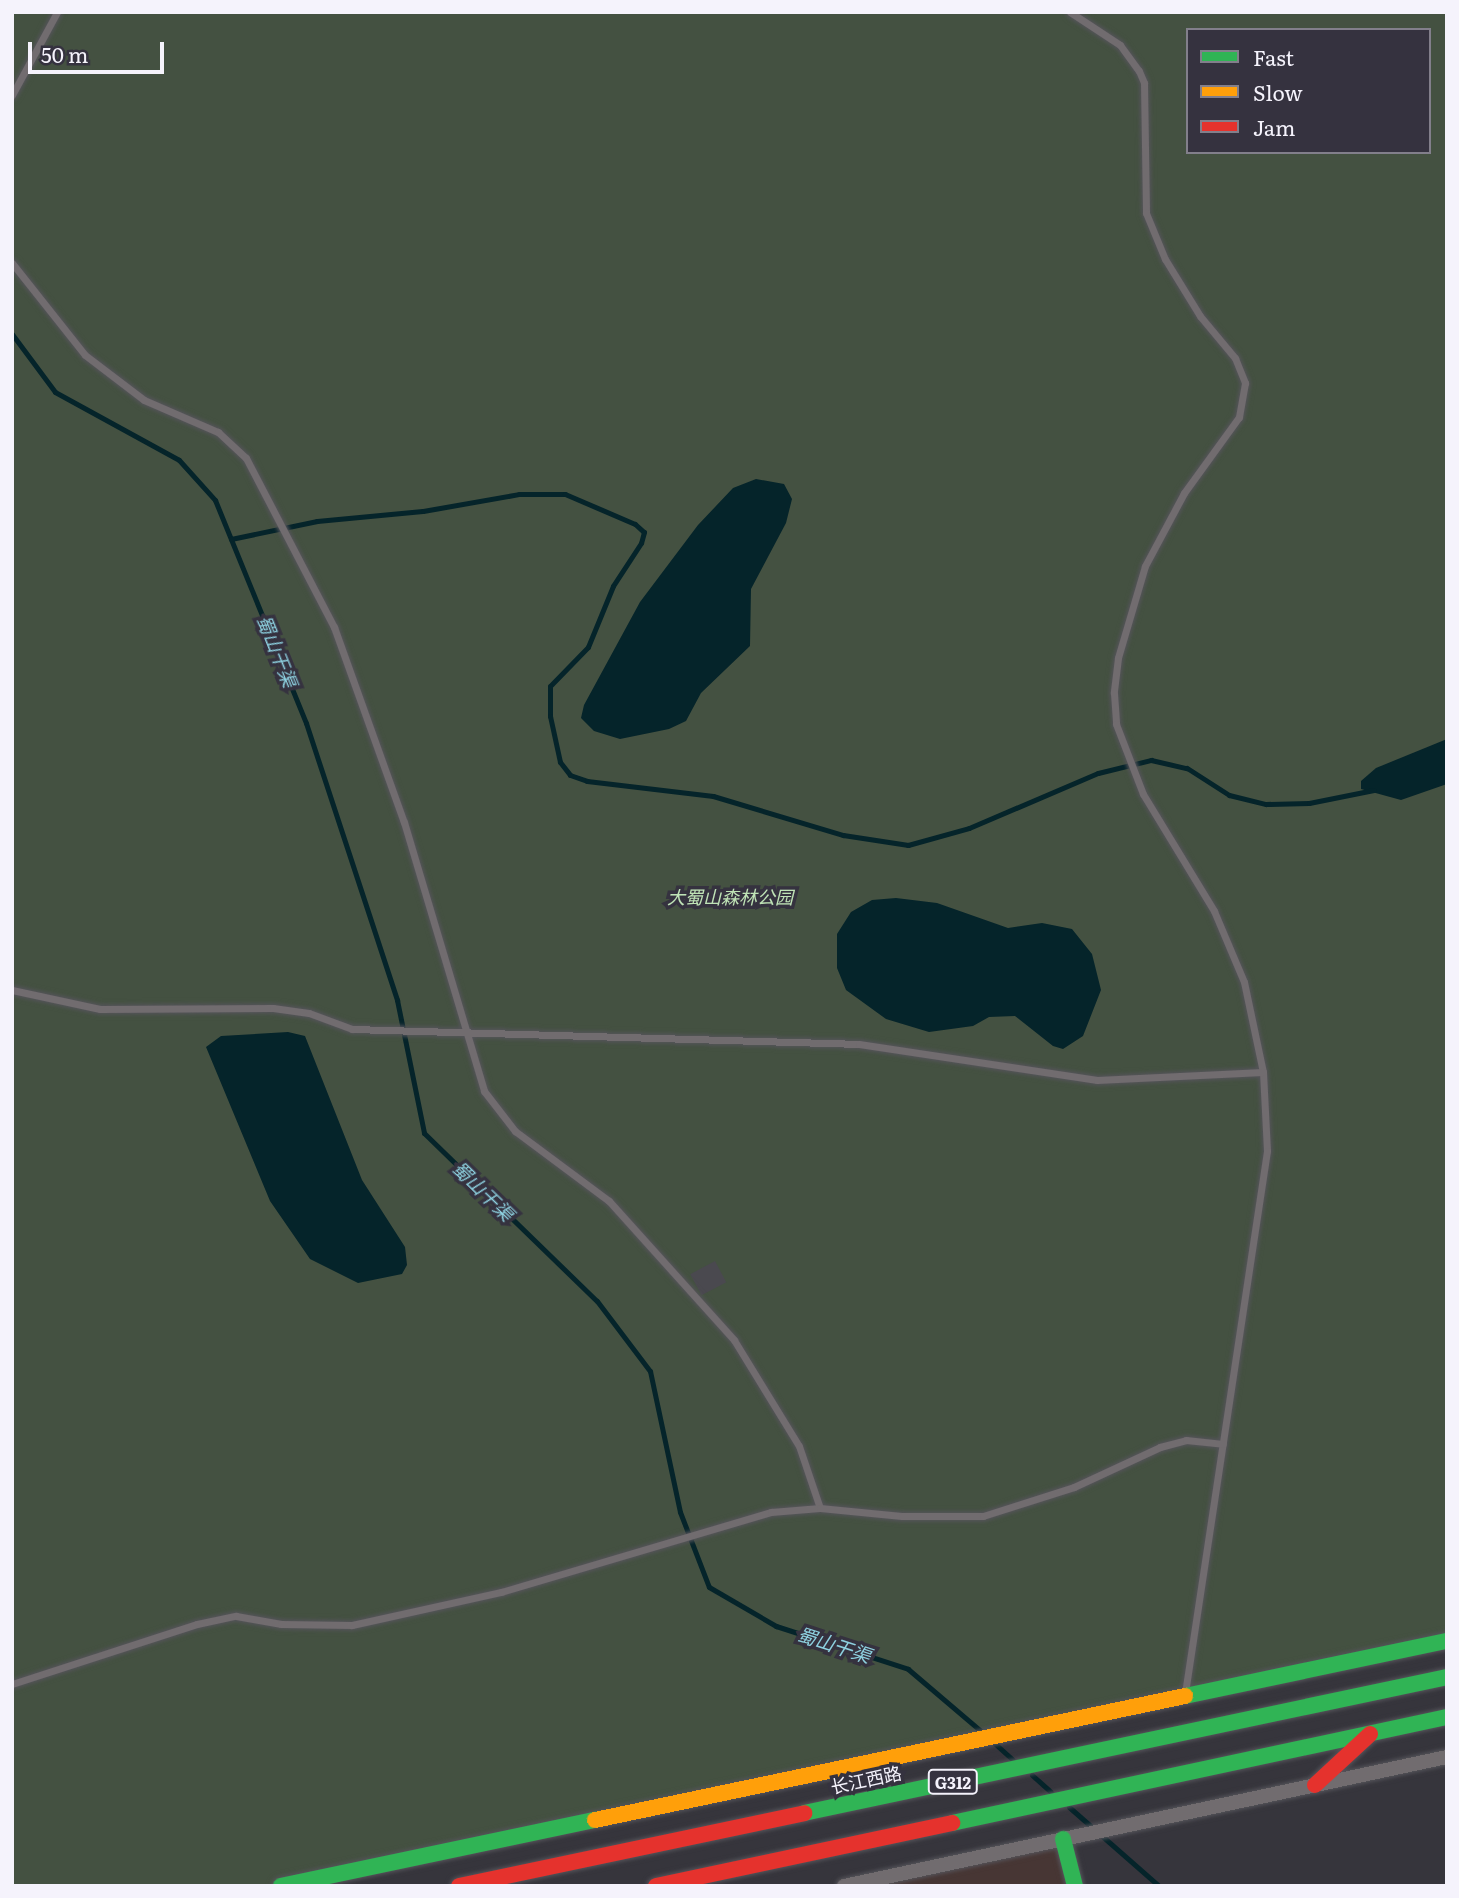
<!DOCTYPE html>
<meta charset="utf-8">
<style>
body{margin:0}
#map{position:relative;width:1459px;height:1898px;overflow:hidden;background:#36353c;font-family:Literata,"Noto Sans SC",serif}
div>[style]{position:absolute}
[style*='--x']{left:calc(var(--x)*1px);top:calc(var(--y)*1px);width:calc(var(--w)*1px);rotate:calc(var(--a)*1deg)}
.commercial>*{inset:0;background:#473634}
.green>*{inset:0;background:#445141}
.water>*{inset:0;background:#05242a}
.stream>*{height:5px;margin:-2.5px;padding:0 2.5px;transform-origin:2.5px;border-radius:2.5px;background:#05242a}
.building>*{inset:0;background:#4a494f;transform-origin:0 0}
.roads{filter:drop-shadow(0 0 2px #55545a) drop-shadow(0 0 2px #55545a)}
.lane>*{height:7px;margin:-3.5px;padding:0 3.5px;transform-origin:3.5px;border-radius:3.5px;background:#716c6f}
.street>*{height:14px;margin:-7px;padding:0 7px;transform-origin:7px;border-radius:7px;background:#716c6f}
.fast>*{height:16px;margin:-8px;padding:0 8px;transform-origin:8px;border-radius:8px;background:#30b455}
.slow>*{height:16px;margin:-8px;padding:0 8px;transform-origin:8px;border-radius:8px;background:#ff9f0a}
.jam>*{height:16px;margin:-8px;padding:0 8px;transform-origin:8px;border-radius:8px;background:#e5322d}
span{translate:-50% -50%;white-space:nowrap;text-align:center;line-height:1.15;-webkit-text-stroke:7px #35323f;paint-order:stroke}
.shield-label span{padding:2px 5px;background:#35323f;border:2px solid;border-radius:5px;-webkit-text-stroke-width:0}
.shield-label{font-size:16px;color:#f5f3fc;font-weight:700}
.park-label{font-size:18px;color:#bfe3b6;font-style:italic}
.street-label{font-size:18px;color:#f5f3fc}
.water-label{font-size:19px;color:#8dd0df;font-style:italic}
.frame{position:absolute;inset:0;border:14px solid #f5f3fc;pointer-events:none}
.legend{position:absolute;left:1186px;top:28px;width:245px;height:126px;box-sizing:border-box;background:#35323f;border:2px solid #827f8b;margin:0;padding:9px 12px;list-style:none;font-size:21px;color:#f5f3fc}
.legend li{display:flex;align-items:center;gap:14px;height:35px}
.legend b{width:35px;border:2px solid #827f8b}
.scale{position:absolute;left:28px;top:42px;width:136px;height:32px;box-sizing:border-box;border:4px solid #f5f3fc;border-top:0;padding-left:9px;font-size:21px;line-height:24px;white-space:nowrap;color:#f5f3fc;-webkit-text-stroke:5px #35323f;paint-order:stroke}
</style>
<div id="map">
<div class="commercial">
<i style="clip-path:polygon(1063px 1839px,1075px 1886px,844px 1886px)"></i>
</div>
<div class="green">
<i style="clip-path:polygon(evenodd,12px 12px,1447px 12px,1447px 1641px,281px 1886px,12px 1886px,12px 12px,1188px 30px,1429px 30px,1429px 152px,1188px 152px,1188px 30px)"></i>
</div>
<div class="water">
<i style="clip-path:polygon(756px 479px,784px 484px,792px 499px,786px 523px,751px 589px,750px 646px,701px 693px,686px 721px,669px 729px,620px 739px,594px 731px,581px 718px,584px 705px,640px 602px,698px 525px,733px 488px)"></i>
<i style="clip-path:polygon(1447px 739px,1447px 784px,1401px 800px,1361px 789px,1361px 781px,1376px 768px)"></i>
<i style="clip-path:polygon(896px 898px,937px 903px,1008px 928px,1042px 923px,1072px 929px,1092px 954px,1101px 990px,1083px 1036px,1063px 1049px,1053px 1046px,1015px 1016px,989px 1017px,973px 1026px,929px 1032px,886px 1019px,846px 990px,837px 968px,837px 934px,851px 912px,872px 900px)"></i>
<i style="clip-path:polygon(288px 1032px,305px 1036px,362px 1180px,405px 1247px,407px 1265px,402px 1274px,358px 1283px,310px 1259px,270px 1201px,206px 1047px,221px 1036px)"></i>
</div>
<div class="stream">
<i style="--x:12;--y:334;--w:72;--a:53.4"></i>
<i style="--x:55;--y:392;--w:141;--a:28.7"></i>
<i style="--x:179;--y:460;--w:54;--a:48"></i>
<i style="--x:215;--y:500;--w:241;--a:67.8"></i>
<i style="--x:306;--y:723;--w:292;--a:71.8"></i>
<i style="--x:397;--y:1000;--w:136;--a:78.5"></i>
<i style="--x:424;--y:1133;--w:241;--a:44.2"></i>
<i style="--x:597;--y:1301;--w:88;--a:52.9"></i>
<i style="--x:650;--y:1371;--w:144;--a:78"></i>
<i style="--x:680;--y:1512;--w:80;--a:68.9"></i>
<i style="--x:709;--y:1587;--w:78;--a:30.2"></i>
<i style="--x:776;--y:1626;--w:139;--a:18"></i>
<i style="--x:908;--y:1669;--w:97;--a:40.4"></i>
<i style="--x:231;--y:539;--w:88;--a:-11.8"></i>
<i style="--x:317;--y:521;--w:106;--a:-5.4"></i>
<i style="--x:423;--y:511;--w:97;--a:-10"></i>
<i style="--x:519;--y:494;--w:46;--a:0"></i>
<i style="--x:565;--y:494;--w:76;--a:23.2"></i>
<i style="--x:635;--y:524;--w:12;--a:42"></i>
<i style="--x:644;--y:532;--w:11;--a:105"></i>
<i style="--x:641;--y:543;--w:51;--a:123.1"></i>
<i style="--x:613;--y:586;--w:66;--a:112.3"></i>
<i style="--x:588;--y:647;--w:54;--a:134.3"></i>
<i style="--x:550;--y:686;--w:30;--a:90"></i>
<i style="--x:550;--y:716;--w:47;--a:77.7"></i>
<i style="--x:560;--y:762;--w:16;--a:52"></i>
<i style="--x:570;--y:775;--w:18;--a:19"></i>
<i style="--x:587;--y:781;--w:127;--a:6.8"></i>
<i style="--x:713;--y:796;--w:136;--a:16.7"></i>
<i style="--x:843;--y:835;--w:66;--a:8.7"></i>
<i style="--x:908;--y:845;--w:63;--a:-15.6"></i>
<i style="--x:969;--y:828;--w:140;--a:-23.1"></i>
<i style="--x:1098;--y:773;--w:55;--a:-13.8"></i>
<i style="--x:1151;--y:760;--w:37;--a:13"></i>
<i style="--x:1187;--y:768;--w:50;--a:32.7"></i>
<i style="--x:1229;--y:795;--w:38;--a:14"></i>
<i style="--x:1266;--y:804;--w:43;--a:-1.3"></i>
<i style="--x:1309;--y:803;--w:66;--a:-11.3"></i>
<i style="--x:992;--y:1741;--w:28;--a:42"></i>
<i style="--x:1032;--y:1775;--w:25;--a:42"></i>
<i style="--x:1069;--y:1807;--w:120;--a:41.3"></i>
</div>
<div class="building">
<i style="left:715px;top:1261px;width:24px;height:28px;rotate:62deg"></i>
</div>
<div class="roads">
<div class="lane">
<i style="--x:1070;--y:12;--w:60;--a:33.4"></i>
<i style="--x:1120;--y:45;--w:32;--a:54"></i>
<i style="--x:1139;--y:71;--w:13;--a:67"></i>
<i style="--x:1144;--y:83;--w:130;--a:89.1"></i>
<i style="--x:1146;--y:213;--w:50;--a:67.6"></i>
<i style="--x:1165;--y:259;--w:67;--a:58.4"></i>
<i style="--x:1200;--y:316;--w:55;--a:50.2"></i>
<i style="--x:1235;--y:358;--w:27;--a:68"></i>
<i style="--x:1245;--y:383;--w:35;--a:100"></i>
<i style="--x:1239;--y:417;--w:94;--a:125.9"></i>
<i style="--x:1184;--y:493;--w:83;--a:118.1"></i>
<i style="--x:1145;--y:566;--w:96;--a:106.4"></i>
<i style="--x:1118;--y:658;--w:35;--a:97"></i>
<i style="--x:1114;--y:693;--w:31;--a:86"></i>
<i style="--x:1116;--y:724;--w:75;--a:68.9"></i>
<i style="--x:1143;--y:794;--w:137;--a:58.7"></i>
<i style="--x:1214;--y:911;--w:77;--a:67.1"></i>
<i style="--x:1244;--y:982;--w:92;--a:78.1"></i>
<i style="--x:1263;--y:1072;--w:79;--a:87.1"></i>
<i style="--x:1267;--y:1151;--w:548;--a:98.6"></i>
<i style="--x:12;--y:95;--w:94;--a:-61.5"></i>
<i style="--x:12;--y:263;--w:117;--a:51.6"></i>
<i style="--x:85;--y:355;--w:74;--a:37.3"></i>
<i style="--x:144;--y:400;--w:81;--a:23.4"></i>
<i style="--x:218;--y:432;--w:38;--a:43"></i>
<i style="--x:246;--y:458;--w:191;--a:62.5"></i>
<i style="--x:334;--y:627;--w:207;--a:70.3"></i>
<i style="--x:404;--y:822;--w:281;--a:73.4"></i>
<i style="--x:484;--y:1091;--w:51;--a:52.2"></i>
<i style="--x:515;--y:1131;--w:117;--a:36.7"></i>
<i style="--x:609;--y:1201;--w:187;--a:48"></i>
<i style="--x:734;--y:1340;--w:124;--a:58.5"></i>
<i style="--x:799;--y:1446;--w:65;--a:71.3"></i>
<i style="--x:12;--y:990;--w:90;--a:12.2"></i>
<i style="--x:100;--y:1009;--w:173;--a:-0.3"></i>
<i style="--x:273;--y:1008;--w:36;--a:8"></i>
<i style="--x:309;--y:1013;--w:46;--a:20.4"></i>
<i style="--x:352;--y:1029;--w:507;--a:1.69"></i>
<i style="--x:859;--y:1044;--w:241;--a:8.6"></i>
<i style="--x:1097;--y:1080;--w:166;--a:-2.8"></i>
<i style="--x:12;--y:1684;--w:194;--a:-18"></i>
<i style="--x:197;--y:1624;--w:40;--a:-12"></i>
<i style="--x:236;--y:1616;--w:46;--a:10.1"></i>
<i style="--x:281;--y:1624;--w:71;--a:0.8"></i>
<i style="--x:352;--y:1625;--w:153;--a:-12.5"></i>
<i style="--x:501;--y:1592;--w:282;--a:-16.5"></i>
<i style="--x:771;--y:1512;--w:49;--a:-4.7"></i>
<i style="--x:820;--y:1508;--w:82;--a:5.6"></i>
<i style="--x:902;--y:1516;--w:81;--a:0"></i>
<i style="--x:983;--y:1516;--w:96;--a:-17.7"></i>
<i style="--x:1074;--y:1487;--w:95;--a:-24.9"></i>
<i style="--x:1160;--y:1447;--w:27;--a:-15"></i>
<i style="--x:1186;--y:1440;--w:37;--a:6"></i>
</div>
<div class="street">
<i style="--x:844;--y:1886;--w:617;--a:-12.08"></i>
</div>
<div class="fast">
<i style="--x:1185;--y:1696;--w:268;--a:-11.9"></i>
<i style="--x:804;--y:1813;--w:657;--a:-11.94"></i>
<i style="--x:952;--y:1823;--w:506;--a:-12.09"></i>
<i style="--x:1063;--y:1839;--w:49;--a:75.7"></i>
<i style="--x:281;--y:1886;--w:321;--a:-11.9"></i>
</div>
<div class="slow">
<i style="--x:595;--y:1820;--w:603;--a:-11.87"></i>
</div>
<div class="jam">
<i style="--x:1315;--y:1785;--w:75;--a:-42.8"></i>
<i style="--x:459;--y:1886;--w:353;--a:-11.9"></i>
<i style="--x:656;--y:1886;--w:303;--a:-12"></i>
</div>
</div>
<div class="shield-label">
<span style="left:953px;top:1782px">G312</span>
</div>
<div class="park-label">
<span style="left:730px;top:897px">大蜀山森林公园</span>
</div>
<div class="street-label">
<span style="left:866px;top:1780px;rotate:-12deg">长江西路</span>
</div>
<div class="water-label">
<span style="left:277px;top:651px;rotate:68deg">蜀山干渠</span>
<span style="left:483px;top:1191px;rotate:44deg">蜀山干渠</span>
<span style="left:834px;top:1645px;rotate:18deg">蜀山干渠</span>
</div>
<div class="frame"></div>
<ul class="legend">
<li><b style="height:9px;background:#30b455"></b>Fast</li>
<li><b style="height:9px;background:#ff9f0a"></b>Slow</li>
<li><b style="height:9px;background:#e5322d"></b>Jam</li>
</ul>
<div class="scale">50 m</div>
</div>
